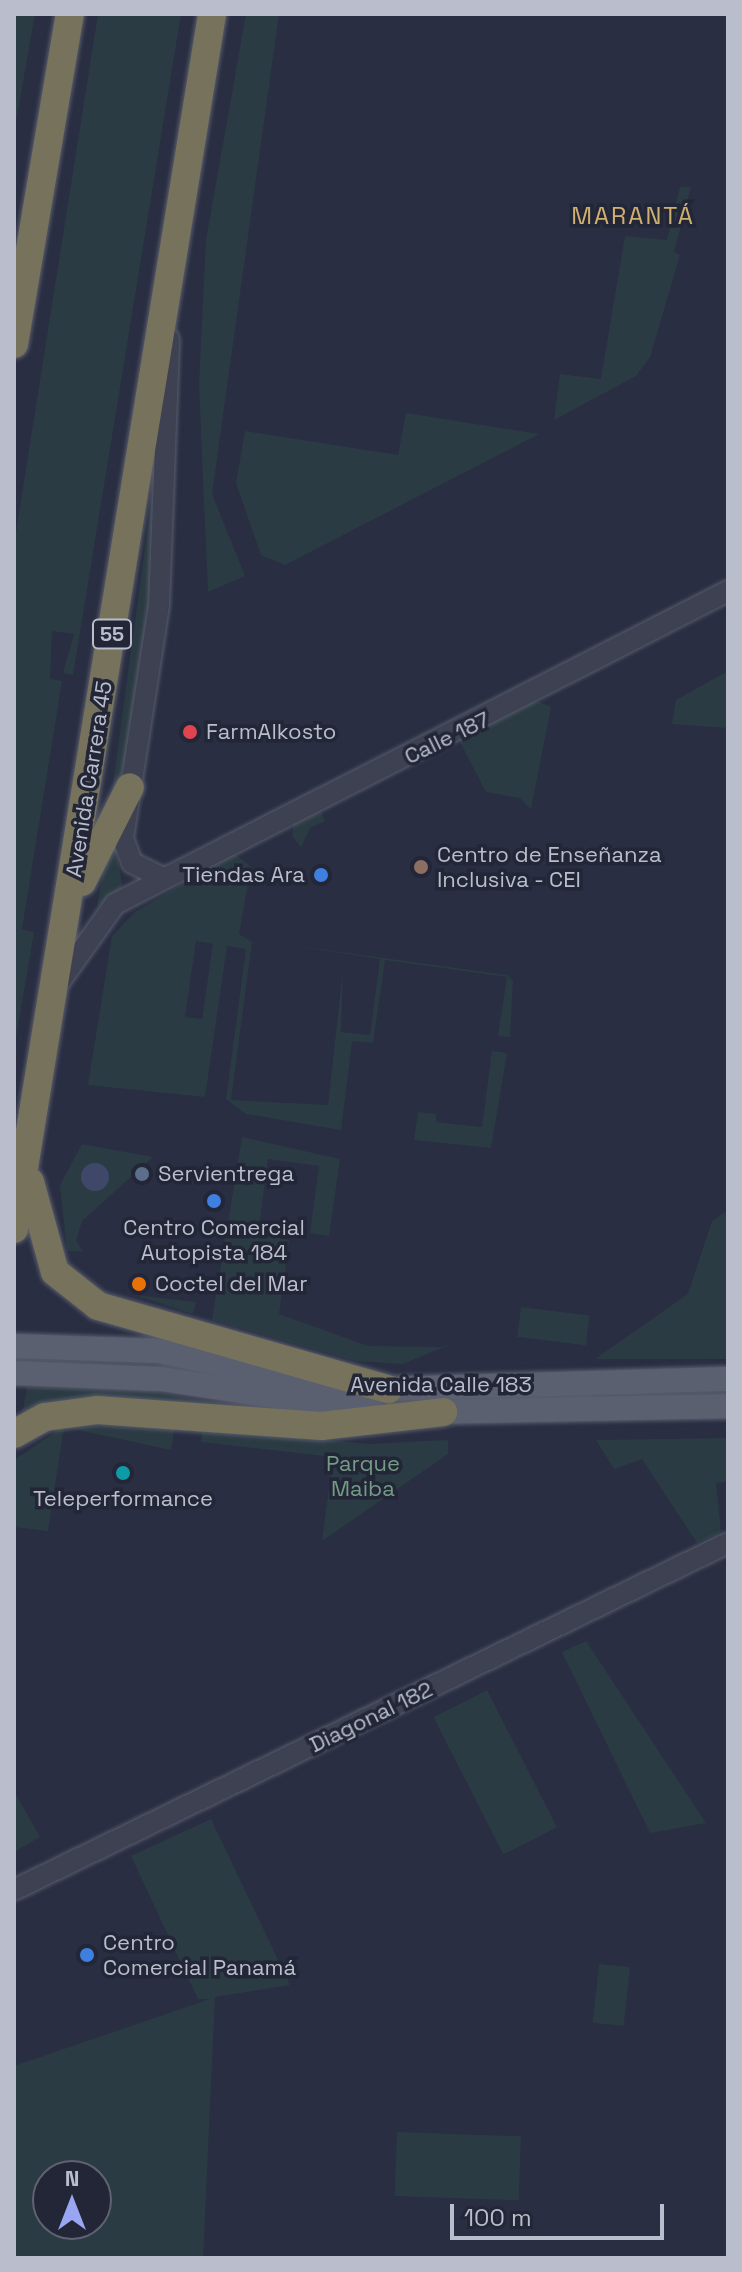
<!DOCTYPE html>
<meta charset="utf-8">
<style>
body{margin:0}
#map{position:relative;width:742px;height:2272px;overflow:hidden;background:#292e42;font-family:"Space Grotesk",sans-serif}
div>[style]{position:absolute}
[style*='--x']{left:calc(var(--x)*1px);top:calc(var(--y)*1px);width:calc(var(--w)*1px);rotate:calc(var(--a)*1deg)}
.green>*{inset:0;background:#2b3b43;transform-origin:0 0}
.water>*{inset:0;background:#40486a}
.round{border-radius:50%}
.roads{filter:drop-shadow(0 0 2px #585c6c) drop-shadow(0 0 2px #585c6c)}
.minor>*{height:20px;margin:-10px;padding:0 10px;transform-origin:10px;border-radius:10px;background:#3d4152}
.major>*{height:24px;margin:-12px;padding:0 12px;transform-origin:12px;border-radius:12px;background:#5b6071}
.highway>*{height:28px;margin:-14px;padding:0 14px;transform-origin:14px;border-radius:14px;background:#77725b}
.dots>*{width:22px;height:22px;translate:-50% -50%;box-sizing:border-box;border:4px solid #222637;border-radius:50%}
span{translate:-50% -50%;white-space:nowrap;text-align:center;line-height:1.15;-webkit-text-stroke:7px #222637;paint-order:stroke}
.shield-label span{padding:2px 6px;background:#222637;border:2px solid;border-radius:6px;-webkit-text-stroke-width:0}
.shield-label{font-size:20px;color:#babdcb;font-weight:700}
.poi-label{font-size:22px;color:#babdcb}
.left{translate:0 -50%;text-align:left}
.right{translate:-100% -50%;text-align:right}
.street-label{font-size:22px;color:#babdcb}
.park-label{font-size:22px;color:#739b85}
.neighbourhood-label{font-size:24px;color:#d0b071;letter-spacing:2px}
.frame{position:absolute;inset:0;border:16px solid #babdcb;pointer-events:none}
.north{position:absolute;left:32px;top:2160px;width:80px;height:80px;box-sizing:border-box;background:#222637;border:2px solid #5f6272;border-radius:50%;rotate:0deg;font-size:22px;font-weight:700;line-height:32px;text-align:center;color:#babdcb}
.north::after{content:'';display:block;margin:auto;width:28px;height:36px;background:#99a7f2;clip-path:polygon(50% 0,100% 100%,50% 72%,0 100%)}
.scale{position:absolute;left:450px;top:2204px;width:214px;height:36px;box-sizing:border-box;border:4px solid #babdcb;border-top:0;padding-left:10px;font-size:24px;line-height:28px;white-space:nowrap;color:#babdcb;-webkit-text-stroke:6px #222637;paint-order:stroke}
</style>
<div id="map">
<div class="green">
<i style="clip-path:polygon(14px 14px,35px 14px,14px 133px)"></i>
<i style="clip-path:polygon(98px 14px,181px 14px,73px 675px,63px 673px,74px 634px,52px 631px,50px 679px,62px 681px,22px 929px,34px 932px,14px 1049px,14px 545px)"></i>
<i style="clip-path:polygon(246px 14px,279px 14px,212px 494px,245px 576px,208px 592px,199px 385px,206px 240px)"></i>
<i style="clip-path:polygon(680px 187px,691px 187px,674px 252px,680px 255px,650px 357px,636px 376px,554px 420px,560px 374px,601px 379px,625px 236px,667px 240px)"></i>
<i style="clip-path:polygon(406px 413px,539px 434px,285px 565px,261px 555px,236px 483px,245px 431px,398px 455px)"></i>
<i style="clip-path:polygon(157px 461px,156px 559px,124px 768px,110px 806px)"></i>
<i style="clip-path:polygon(728px 671px,728px 728px,672px 724px,676px 700px)"></i>
<i style="clip-path:polygon(535px 700px,551px 707px,531px 809px,520px 798px,486px 792px,458px 738px)"></i>
<i style="clip-path:polygon(320px 810px,325px 821px,310px 828px,301px 847px,292px 836px,295px 817px)"></i>
<i style="clip-path:polygon(114px 841px,123px 888px,97px 907px,105px 860px)"></i>
<i style="clip-path:polygon(evenodd,234px 853px,251px 867px,239px 934px,252px 942px,231px 1100px,328px 1105px,343px 969px,341px 1032px,370px 1035px,380px 959px,282px 944px,507px 975px,513px 981px,510px 1037px,498px 1036px,507px 977px,385px 960px,373px 1043px,352px 1041px,341px 1130px,246px 1114px,226px 1099px,246px 949px,227px 946px,205px 1097px,88px 1085px,112px 936px,135px 912px,234px 853px,196px 941px,213px 944px,202px 1019px,185px 1017px,196px 941px)"></i>
<i style="clip-path:polygon(492px 1051px,507px 1053px,491px 1148px,414px 1140px,418px 1112px,436px 1114px,436px 1122px,482px 1127px)"></i>
<i style="clip-path:polygon(242px 1137px,340px 1159px,329px 1236px,310px 1233px,319px 1166px,268px 1159px,258px 1235px,289px 1240px,279px 1314px,368px 1346px,442px 1347px,468px 1337px,403px 1364px,356px 1361px,212px 1320px)"></i>
<i style="clip-path:polygon(82px 1144px,153px 1157px,82px 1221px,76px 1241px,83px 1251px,67px 1251px,60px 1185px)"></i>
<i style="clip-path:polygon(728px 1210px,728px 1359px,595px 1359px,688px 1294px,712px 1221px)"></i>
<i style="clip-path:polygon(135px 1295px,196px 1302px,193px 1314px)"></i>
<i style="left:521px;top:1307px;width:69px;height:30px;rotate:7deg"></i>
<i style="clip-path:polygon(27px 1387px,138px 1389px,228px 1404px,129px 1400px,22px 1415px)"></i>
<i style="clip-path:polygon(728px 1389px,418px 1402px,417px 1396px)"></i>
<i style="clip-path:polygon(120px 1423px,175px 1425px,171px 1450px,64px 1427px,48px 1531px,14px 1527px,14px 1460px,63px 1427px)"></i>
<i style="clip-path:polygon(202px 1429px,370px 1444px,448px 1440px,448px 1454px,322px 1541px,333px 1457px,201px 1442px)"></i>
<i style="clip-path:polygon(728px 1438px,728px 1482px,716px 1483px,721px 1532px,697px 1543px,642px 1459px,614px 1469px,596px 1440px)"></i>
<i style="clip-path:polygon(586px 1641px,706px 1823px,650px 1833px,562px 1652px)"></i>
<i style="left:487px;top:1690px;width:154px;height:60px;rotate:63deg"></i>
<i style="clip-path:polygon(14px 1791px,40px 1837px,14px 1852px)"></i>
<i style="clip-path:polygon(evenodd,211px 1819px,290px 1985px,215px 1997px,203px 2258px,14px 2258px,14px 2066px,210px 1999px,198px 1999px,131px 1856px,211px 1819px,48px 2176px,96px 2176px,96px 2224px,48px 2224px,48px 2176px)"></i>
<i style="left:599px;top:1964px;width:31px;height:59px;rotate:6deg"></i>
<i style="left:397px;top:2132px;width:124px;height:64px;rotate:2deg"></i>
</div>
<div class="water">
<i class="round" style="left:81px;top:1163px;width:28px;height:28px"></i>
</div>
<div class="roads">
<div class="minor">
<i style="--x:163;--y:878;--w:34;--a:-154"></i>
<i style="--x:132;--y:863;--w:27;--a:-110"></i>
<i style="--x:123;--y:838;--w:236;--a:-81.2"></i>
<i style="--x:159;--y:605;--w:266;--a:-87.8"></i>
<i style="--x:58;--y:984;--w:98;--a:-54.5"></i>
<i style="--x:115;--y:904;--w:688;--a:-27.05"></i>
<i style="--x:14;--y:1890;--w:794;--a:-25.92"></i>
</div>
<div class="major">
<i style="--x:14;--y:1346;--w:145;--a:2"></i>
<i style="--x:159;--y:1351;--w:143;--a:11.7"></i>
<i style="--x:299;--y:1380;--w:89;--a:5.8"></i>
<i style="--x:388;--y:1389;--w:340;--a:-1.7"></i>
<i style="--x:14;--y:1373;--w:147;--a:2.3"></i>
<i style="--x:161;--y:1379;--w:214;--a:8.6"></i>
<i style="--x:425;--y:1412;--w:303;--a:-1.1"></i>
</div>
<div class="highway">
<i style="--x:14;--y:344;--w:335;--a:-80.4"></i>
<i style="--x:82;--y:882;--w:106;--a:-63.2"></i>
<i style="--x:30;--y:1182;--w:93;--a:74.5"></i>
<i style="--x:55;--y:1272;--w:55;--a:38.3"></i>
<i style="--x:98;--y:1306;--w:302;--a:16"></i>
<i style="--x:14;--y:1229;--w:1231;--a:-80.74"></i>
<i style="--x:14;--y:1434;--w:35;--a:-29"></i>
<i style="--x:45;--y:1417;--w:52;--a:-7.7"></i>
<i style="--x:97;--y:1410;--w:225;--a:4.1"></i>
<i style="--x:321;--y:1426;--w:123;--a:-6.5"></i>
</div>
</div>
<div class="dots">
<i style="left:190px;top:732px;background:#e0444e"></i>
<i style="left:421px;top:867px;background:#8d6e63"></i>
<i style="left:321px;top:875px;background:#3f7fe0"></i>
<i style="left:142px;top:1174px;background:#5c6f8a"></i>
<i style="left:214px;top:1201px;background:#3f7fe0"></i>
<i style="left:139px;top:1284px;background:#e8710a"></i>
<i style="left:123px;top:1473px;background:#0f9aa8"></i>
<i style="left:87px;top:1955px;background:#3f7fe0"></i>
</div>
<div class="shield-label">
<span style="left:112px;top:634px">55</span>
</div>
<div class="poi-label">
<span class="left" style="left:206px;top:732px">FarmAlkosto</span>
<span class="left" style="left:437px;top:867px">Centro de Enseñanza<br>Inclusiva - CEI</span>
<span class="right" style="left:305px;top:875px">Tiendas Ara</span>
<span class="left" style="left:158px;top:1174px">Servientrega</span>
<span style="left:214px;top:1240px">Centro Comercial<br>Autopista 184</span>
<span class="left" style="left:155px;top:1284px">Coctel del Mar</span>
<span style="left:123px;top:1499px">Teleperformance</span>
<span class="left" style="left:103px;top:1955px">Centro<br>Comercial Panamá</span>
</div>
<div class="street-label">
<span style="left:447px;top:738px;rotate:-26deg">Calle 187</span>
<span style="left:89px;top:779px;rotate:-81deg">Avenida Carrera 45</span>
<span style="left:441px;top:1385px">Avenida Calle 183</span>
<span style="left:371px;top:1717px;rotate:-26deg">Diagonal 182</span>
</div>
<div class="park-label">
<span style="left:363px;top:1476px">Parque<br>Maiba</span>
</div>
<div class="neighbourhood-label">
<span style="left:633px;top:216px">MARANTÁ</span>
</div>
<div class="frame"></div>
<div class="north">N</div>
<div class="scale">100 m</div>
</div>
